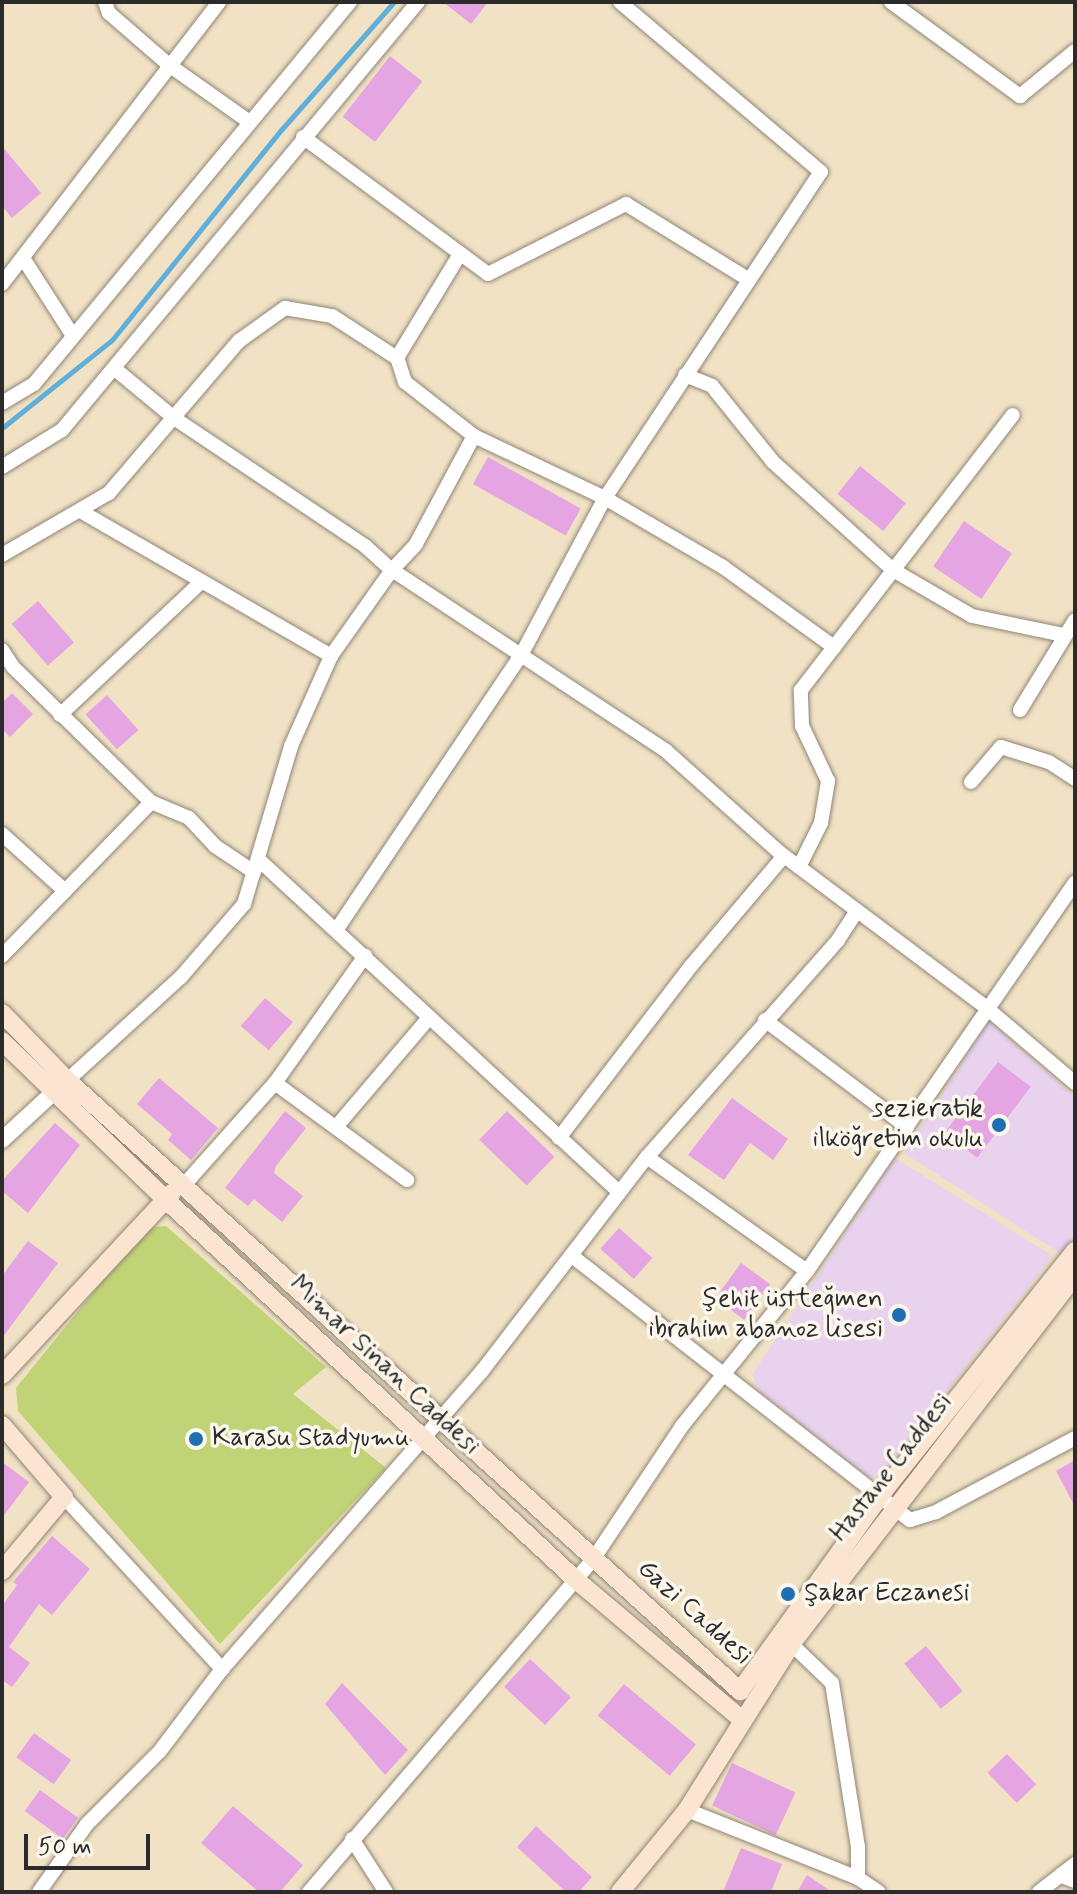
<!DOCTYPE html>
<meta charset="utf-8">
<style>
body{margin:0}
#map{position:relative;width:1077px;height:1894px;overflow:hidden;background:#f2e2c5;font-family:Mynerve,sans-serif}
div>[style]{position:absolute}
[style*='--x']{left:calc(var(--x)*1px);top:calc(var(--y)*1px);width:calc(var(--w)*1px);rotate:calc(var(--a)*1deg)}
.built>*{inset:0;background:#e8d2ee}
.green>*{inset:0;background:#c0d376}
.stream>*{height:5px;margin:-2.5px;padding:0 2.5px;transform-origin:2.5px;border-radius:2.5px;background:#60afda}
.building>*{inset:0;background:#e5a5e2;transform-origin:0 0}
.roads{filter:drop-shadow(0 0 2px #8e8678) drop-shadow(0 0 2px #8e8678)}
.minor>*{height:14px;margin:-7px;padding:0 7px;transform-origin:7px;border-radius:7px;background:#fff}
.tertiary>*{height:16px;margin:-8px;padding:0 8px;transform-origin:8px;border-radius:8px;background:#fff}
.secondary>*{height:18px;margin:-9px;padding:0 9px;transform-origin:9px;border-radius:9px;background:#fce5d0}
.dots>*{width:22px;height:22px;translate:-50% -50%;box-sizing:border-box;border:4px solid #fbf7ec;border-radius:50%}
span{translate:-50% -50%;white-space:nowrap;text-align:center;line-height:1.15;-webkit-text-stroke:7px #fbf7ec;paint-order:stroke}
.poi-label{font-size:26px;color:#2b2b2b}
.right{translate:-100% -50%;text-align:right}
.left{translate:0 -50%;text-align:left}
.street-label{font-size:26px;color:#2b2b2b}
.frame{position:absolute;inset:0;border:4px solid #2b2b2b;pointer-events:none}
.scale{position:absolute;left:24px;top:1834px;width:126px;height:36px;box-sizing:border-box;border:4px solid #2b2b2b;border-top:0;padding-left:10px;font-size:24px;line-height:28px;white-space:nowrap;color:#2b2b2b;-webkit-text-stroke:6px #fbf7ec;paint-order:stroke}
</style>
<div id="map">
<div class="built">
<i style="clip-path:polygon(989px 1021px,1075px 1097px,1075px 1245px,1066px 1257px,904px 1153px)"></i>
<i style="clip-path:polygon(895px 1158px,1053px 1256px,880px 1476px,868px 1477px,758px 1390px,752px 1375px)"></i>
</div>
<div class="green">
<i style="clip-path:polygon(166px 1226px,326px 1367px,293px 1394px,386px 1468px,220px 1644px,18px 1411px,16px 1388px,145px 1228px)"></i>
</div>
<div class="stream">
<i style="--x:2;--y:428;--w:141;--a:-38.7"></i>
<i style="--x:112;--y:340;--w:270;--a:-51.2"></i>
<i style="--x:281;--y:130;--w:171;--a:-48.6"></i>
</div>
<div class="building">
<i style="clip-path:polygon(443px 2px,488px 2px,471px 24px)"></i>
<i style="left:390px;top:56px;width:41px;height:77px;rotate:38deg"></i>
<i style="clip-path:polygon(2px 146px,41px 193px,12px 218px,2px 206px)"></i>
<i style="left:488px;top:457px;width:106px;height:31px;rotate:29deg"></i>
<i style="left:860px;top:466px;width:59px;height:36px;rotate:39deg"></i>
<i style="left:964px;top:521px;width:58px;height:55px;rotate:34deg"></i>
<i style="left:38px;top:601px;width:55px;height:35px;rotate:49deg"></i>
<i style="clip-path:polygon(12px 693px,33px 714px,10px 737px,2px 729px,2px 703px)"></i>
<i style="left:107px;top:695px;width:47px;height:29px;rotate:48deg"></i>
<i style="left:265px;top:998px;width:37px;height:37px;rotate:41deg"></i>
<i style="left:998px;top:1062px;width:41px;height:89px;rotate:37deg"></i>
<i style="clip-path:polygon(159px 1078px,218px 1128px,191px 1160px,168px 1140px,172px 1134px,137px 1104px)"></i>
<i style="clip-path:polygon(732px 1098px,788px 1139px,773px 1160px,750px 1143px,724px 1180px,688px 1155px)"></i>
<i style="clip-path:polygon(285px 1111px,306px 1128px,276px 1166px,274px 1173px,303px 1196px,282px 1222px,254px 1199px,248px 1206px,225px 1188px)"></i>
<i style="left:507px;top:1111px;width:66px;height:40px;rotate:44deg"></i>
<i style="clip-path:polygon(55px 1123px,80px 1145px,28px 1213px,2px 1191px,2px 1181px)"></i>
<i style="left:619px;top:1228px;width:45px;height:28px;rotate:42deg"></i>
<i style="clip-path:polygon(28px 1241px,58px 1263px,2px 1338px,2px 1276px)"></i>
<i style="left:741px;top:1263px;width:36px;height:44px;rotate:36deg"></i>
<i style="clip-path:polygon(1075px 1460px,1075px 1507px,1056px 1471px)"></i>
<i style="clip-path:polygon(2px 1462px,29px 1482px,2px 1518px)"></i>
<i style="clip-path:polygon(52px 1536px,90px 1569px,52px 1615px,39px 1604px,9px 1647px,30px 1663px,12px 1687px,2px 1680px,2px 1606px,17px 1585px,13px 1582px)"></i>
<i style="left:926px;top:1646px;width:58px;height:28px;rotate:51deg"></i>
<i style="left:530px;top:1659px;width:56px;height:38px;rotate:43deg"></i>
<i style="clip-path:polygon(342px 1683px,408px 1750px,385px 1775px,325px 1704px)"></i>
<i style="left:624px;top:1684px;width:94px;height:41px;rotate:40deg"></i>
<i style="left:34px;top:1733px;width:46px;height:30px;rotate:36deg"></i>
<i style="left:1007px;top:1754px;width:42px;height:27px;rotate:46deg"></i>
<i style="left:732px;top:1763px;width:70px;height:47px;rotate:25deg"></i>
<i style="left:40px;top:1790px;width:47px;height:26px;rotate:36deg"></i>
<i style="clip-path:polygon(233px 1806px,303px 1865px,280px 1892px,259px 1892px,201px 1843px)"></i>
<i style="clip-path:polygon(536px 1826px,592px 1877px,579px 1892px,566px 1892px,517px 1847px)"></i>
<i style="clip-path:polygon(741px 1848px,782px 1864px,771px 1892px,723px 1892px)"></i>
<i style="clip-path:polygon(807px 1875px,832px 1892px,797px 1892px)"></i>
</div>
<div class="roads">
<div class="minor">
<i style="--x:105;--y:2;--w:12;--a:70"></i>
<i style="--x:109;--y:13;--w:79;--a:40.9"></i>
<i style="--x:169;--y:65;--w:97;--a:35.3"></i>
<i style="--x:891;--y:2;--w:160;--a:36.1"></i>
<i style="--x:1020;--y:96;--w:71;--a:-39.3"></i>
<i style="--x:303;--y:137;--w:230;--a:36.5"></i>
<i style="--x:488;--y:274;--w:155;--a:-26.9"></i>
<i style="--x:626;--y:204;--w:143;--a:31.6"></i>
<i style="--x:23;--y:258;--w:93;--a:57.3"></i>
<i style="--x:2;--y:284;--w:356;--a:-52.4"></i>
<i style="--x:115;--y:369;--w:77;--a:39.7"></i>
<i style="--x:174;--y:418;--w:230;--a:33.8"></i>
<i style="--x:365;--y:546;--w:36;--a:42"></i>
<i style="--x:392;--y:570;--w:35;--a:-47"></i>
<i style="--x:416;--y:544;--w:123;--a:-61.8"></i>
<i style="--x:474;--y:436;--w:88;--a:-142"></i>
<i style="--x:405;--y:382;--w:25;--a:-108"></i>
<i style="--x:397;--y:358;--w:122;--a:-58.8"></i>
<i style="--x:685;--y:375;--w:29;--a:22"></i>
<i style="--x:712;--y:386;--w:97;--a:51.2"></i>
<i style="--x:773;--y:462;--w:161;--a:42"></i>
<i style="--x:893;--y:570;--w:91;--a:30.2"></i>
<i style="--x:972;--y:616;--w:94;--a:11.7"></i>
<i style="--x:2;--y:403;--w:37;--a:-31"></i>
<i style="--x:34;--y:384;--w:496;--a:-50.4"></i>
<i style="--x:474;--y:436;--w:145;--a:25.3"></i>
<i style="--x:605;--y:498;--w:137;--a:30.3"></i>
<i style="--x:723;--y:567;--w:137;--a:35.8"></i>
<i style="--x:2;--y:467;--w:70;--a:-31.7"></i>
<i style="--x:62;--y:430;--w:557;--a:-50.25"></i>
<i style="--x:82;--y:512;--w:288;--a:30"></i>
<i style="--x:2;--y:555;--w:124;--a:-30.1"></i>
<i style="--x:109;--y:493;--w:200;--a:-49.5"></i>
<i style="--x:239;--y:341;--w:57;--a:-35.7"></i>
<i style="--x:285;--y:308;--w:48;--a:9.7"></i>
<i style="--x:332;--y:316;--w:77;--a:32.9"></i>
<i style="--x:2;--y:650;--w:20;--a:57"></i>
<i style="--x:13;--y:667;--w:193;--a:44.4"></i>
<i style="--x:1020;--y:710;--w:105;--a:-58.6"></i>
<i style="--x:60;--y:715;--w:195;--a:-43.3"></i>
<i style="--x:971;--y:782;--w:46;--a:-49.4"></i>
<i style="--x:1001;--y:747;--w:50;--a:17.4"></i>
<i style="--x:1049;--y:762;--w:31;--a:33"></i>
<i style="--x:2;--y:834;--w:85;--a:42.1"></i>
<i style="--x:258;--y:859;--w:491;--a:42.7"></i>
<i style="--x:799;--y:867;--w:49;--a:-63.4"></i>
<i style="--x:821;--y:823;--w:43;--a:-80.5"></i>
<i style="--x:828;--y:781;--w:61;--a:-115.3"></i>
<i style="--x:802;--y:726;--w:36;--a:-92"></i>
<i style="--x:801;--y:690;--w:347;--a:-52.4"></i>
<i style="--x:337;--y:929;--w:328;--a:-56.1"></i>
<i style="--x:520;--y:657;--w:180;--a:-61.9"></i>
<i style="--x:605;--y:498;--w:391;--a:-56.5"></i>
<i style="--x:821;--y:172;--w:263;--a:-139.8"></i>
<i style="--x:2;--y:956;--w:214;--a:-45.9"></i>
<i style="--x:151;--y:802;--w:41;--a:22.8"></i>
<i style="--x:189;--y:818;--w:38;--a:47"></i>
<i style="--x:215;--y:846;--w:47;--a:33.7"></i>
<i style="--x:765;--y:1020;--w:178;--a:37"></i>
<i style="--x:275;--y:1083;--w:164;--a:36.3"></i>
<i style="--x:60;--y:1087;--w:164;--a:-42.3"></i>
<i style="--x:181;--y:977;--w:96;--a:-49.2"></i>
<i style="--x:244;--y:904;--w:165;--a:-73.4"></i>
<i style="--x:291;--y:746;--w:98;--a:-66"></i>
<i style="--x:331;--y:656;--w:105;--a:-54.7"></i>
<i style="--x:392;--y:570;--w:328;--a:33.4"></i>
<i style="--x:666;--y:751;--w:152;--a:41.8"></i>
<i style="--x:779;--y:852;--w:261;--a:36.9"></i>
<i style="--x:988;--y:1009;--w:114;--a:40.4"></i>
<i style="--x:336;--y:1127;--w:142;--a:-49.6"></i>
<i style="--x:559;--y:1138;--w:217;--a:-52.5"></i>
<i style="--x:691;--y:966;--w:144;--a:-49.8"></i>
<i style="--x:647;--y:1157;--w:196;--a:35.5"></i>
<i style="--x:184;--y:1185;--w:137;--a:-48.3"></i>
<i style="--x:275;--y:1083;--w:156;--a:-54.7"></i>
<i style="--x:572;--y:1256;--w:429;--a:38"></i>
<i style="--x:910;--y:1520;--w:27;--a:-17"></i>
<i style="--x:936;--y:1512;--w:157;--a:-28"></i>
<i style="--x:64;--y:1497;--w:234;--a:47.4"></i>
<i style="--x:784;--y:1637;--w:66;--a:43.8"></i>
<i style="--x:832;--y:1683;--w:166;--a:81"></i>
<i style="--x:858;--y:1847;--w:31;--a:90"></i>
<i style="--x:687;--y:1810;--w:184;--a:21.7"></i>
<i style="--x:858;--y:1878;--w:25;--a:34"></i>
<i style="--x:352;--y:1839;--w:63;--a:57.3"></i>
<i style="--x:39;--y:1892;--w:83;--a:-54.8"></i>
<i style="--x:87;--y:1824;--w:103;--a:-45"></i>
<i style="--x:160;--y:1751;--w:103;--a:-52.9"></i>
<i style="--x:222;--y:1669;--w:395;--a:-48.9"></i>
<i style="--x:482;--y:1371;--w:270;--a:-52.4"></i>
<i style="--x:647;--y:1157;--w:289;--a:-48.6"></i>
<i style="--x:838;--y:940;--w:35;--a:-57"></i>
<i style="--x:309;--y:1892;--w:439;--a:-49.5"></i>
<i style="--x:594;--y:1558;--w:159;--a:-56.3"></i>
<i style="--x:682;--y:1426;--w:199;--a:-51.1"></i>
<i style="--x:807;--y:1271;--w:472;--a:-55.4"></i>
<i style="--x:1039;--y:1892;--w:46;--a:-37.9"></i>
</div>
<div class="tertiary">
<i style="--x:2;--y:1140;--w:69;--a:-42.7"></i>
<i style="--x:1062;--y:1875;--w:14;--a:21"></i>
</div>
<div class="secondary">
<i style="--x:2;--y:1013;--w:95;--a:45.9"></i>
<i style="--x:68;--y:1081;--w:908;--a:42.23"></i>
<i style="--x:740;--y:1691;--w:249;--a:-54.3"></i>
<i style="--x:885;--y:1489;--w:305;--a:-51.4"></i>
<i style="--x:2;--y:1041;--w:226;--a:44.1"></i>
<i style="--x:164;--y:1198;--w:560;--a:42.83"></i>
<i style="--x:575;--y:1579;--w:217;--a:40.1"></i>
<i style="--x:2;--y:1375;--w:249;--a:-47"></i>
<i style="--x:2;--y:1425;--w:95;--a:49.3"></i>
<i style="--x:64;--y:1497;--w:97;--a:130"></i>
<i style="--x:620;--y:1892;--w:106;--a:-50.7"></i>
<i style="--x:687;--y:1810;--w:197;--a:-57.8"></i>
<i style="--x:792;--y:1643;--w:464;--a:-52.4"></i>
</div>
</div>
<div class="dots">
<i style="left:999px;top:1125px;background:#1f6fb2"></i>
<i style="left:899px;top:1315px;background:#1f6fb2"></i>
<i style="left:196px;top:1439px;background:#1f6fb2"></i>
<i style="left:788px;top:1594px;background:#1f6fb2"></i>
</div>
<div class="poi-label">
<span class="right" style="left:983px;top:1125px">sezieratik<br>ilköğretim okulu</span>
<span class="right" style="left:883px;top:1315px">şehit üstteğmen<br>ibrahim abanoz lisesi</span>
<span class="left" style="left:212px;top:1439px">Karasu Stadyumu</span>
<span class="left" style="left:804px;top:1594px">Şakar Eczanesi</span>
</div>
<div class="street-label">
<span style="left:384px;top:1366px;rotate:43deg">Mimar Sinan Caddesi</span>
<span style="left:892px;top:1468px;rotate:-52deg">Hastane Caddesi</span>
<span style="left:694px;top:1613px;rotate:42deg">Gazi Caddesi</span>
</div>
<div class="frame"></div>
<div class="scale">50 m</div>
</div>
